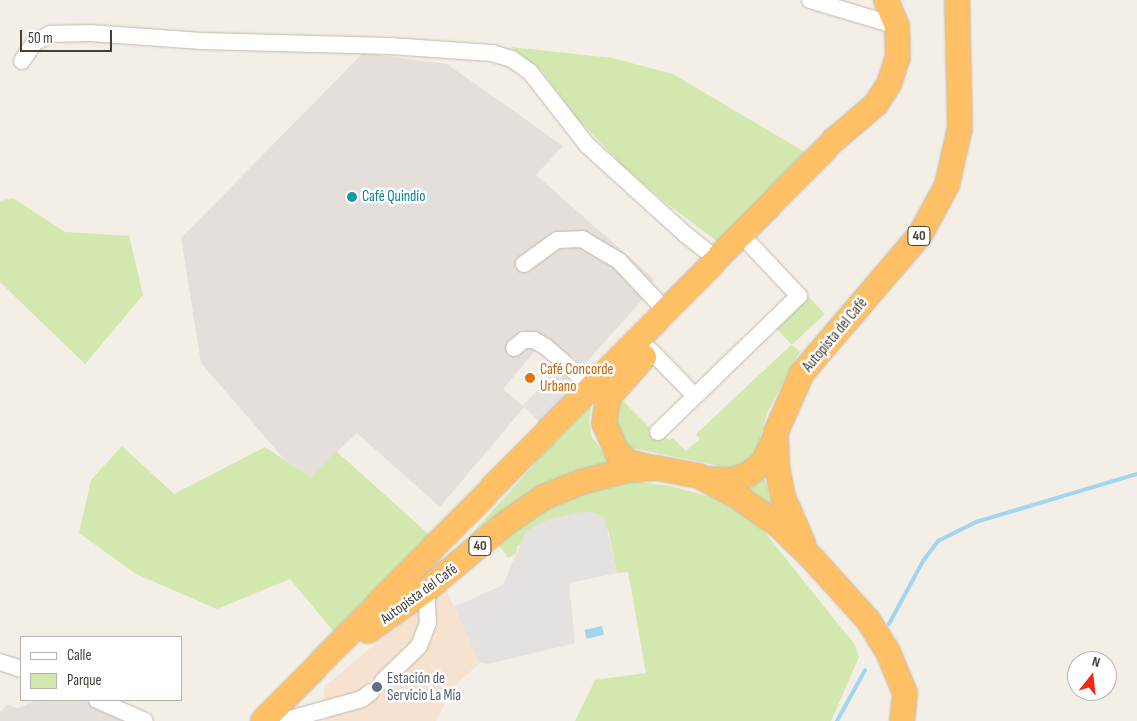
<!DOCTYPE html>
<meta charset="utf-8">
<style>
body{margin:0}
#map{position:relative;width:1137px;height:721px;overflow:hidden;background:#f3eee6;font-family:"Sofia Sans Condensed",sans-serif}
div>[style]{position:absolute}
[style*='--x']{left:calc(var(--x)*1px);top:calc(var(--y)*1px);width:calc(var(--w)*1px);rotate:calc(var(--a)*1deg)}
.commercial>*{inset:0;background:#f5e3d0}
.industrial>*{inset:0;background:#e5dfdb}
.green>*{inset:0;background:#d2e8ae;transform-origin:0 0}
.parking>*{inset:0;background:#e4e1de;transform-origin:0 0}
.water>*{inset:0;background:#a1d6f0;transform-origin:0 0}
.stream>*{height:4px;margin:-2px;padding:0 2px;transform-origin:2px;border-radius:2px;background:#a1d6f0}
.roads{filter:drop-shadow(0 0 1px #c1b8ab) drop-shadow(0 0 1px #c1b8ab)}
.minor>*{height:16px;margin:-8px;padding:0 8px;transform-origin:8px;border-radius:8px;background:#fff}
.highway>*{height:24px;margin:-12px;padding:0 12px;transform-origin:12px;border-radius:12px;background:#febf65}
.dots>*{width:14px;height:14px;translate:-50% -50%;box-sizing:border-box;border:2px solid #fff;border-radius:50%}
span{translate:-50% -50%;white-space:nowrap;text-align:center;line-height:1.15;-webkit-text-stroke:5px #fff;paint-order:stroke}
.shield-label span{padding:1px 4px;background:#fff;border:1px solid;border-radius:4px;-webkit-text-stroke-width:0}
.shield-label{font-size:14px;color:#463e35;font-weight:700}
.culture-label{font-size:15px;color:#0d838f}
.left{translate:0 -50%;text-align:left}
.street-label{font-size:15px;color:#463e35}
.food-label{font-size:15px;color:#c56008}
.service-label{font-size:15px;color:#4e5e75}
.legend{position:absolute;left:20px;top:636px;width:162px;height:65px;box-sizing:border-box;background:#fff;border:1px solid #b5b2ae;margin:0;padding:6px 9px;list-style:none;font-size:15px;color:#463e35}
.legend li{display:flex;align-items:center;gap:10px;height:25px}
.legend b{width:25px;border:1px solid #b5b2ae}
.north{position:absolute;left:1067px;top:651px;width:50px;height:50px;box-sizing:border-box;background:#fff;border:1px solid #b5b2ae;border-radius:50%;rotate:16deg;font-size:14px;font-weight:700;line-height:20px;text-align:center;color:#463e35}
.north::after{content:'';display:block;margin:auto;width:18px;height:22px;background:#fa2615;clip-path:polygon(50% 0,100% 100%,50% 72%,0 100%)}
.scale{position:absolute;left:20px;top:30px;width:92px;height:22px;box-sizing:border-box;border:2px solid #463e35;border-top:0;padding-left:6px;font-size:15px;line-height:18px;white-space:nowrap;color:#463e35;-webkit-text-stroke:4px #fff;paint-order:stroke}
</style>
<div id="map">
<div class="commercial">
<i style="clip-path:polygon(444px 586px,480px 663px,454px 686px,436px 721px,325px 721px,324px 687px)"></i>
</div>
<div class="industrial">
<i style="clip-path:polygon(363px 53px,447px 64px,563px 146px,536px 175px,653px 278px,652px 289px,583px 366px,571px 355px,558px 369px,536px 350px,503px 389px,524px 407px,440px 507px,357px 433px,311px 477px,284px 459px,201px 363px,181px 238px)"></i>
<i style="clip-path:polygon(37px 700px,84px 700px,129px 721px,0 721px,0 712px,7px 705px,18px 708px)"></i>
</div>
<div class="green">
<i style="clip-path:polygon(511px 47px,612px 58px,673px 74px,808px 154px,722px 245px,666px 203px,621px 164px,575px 116px,541px 70px)"></i>
<i style="clip-path:polygon(13px 198px,65px 232px,129px 236px,143px 295px,85px 364px,0 282px,0 201px)"></i>
<i style="left:807px;top:295px;width:26px;height:45px;rotate:47deg"></i>
<i style="clip-path:polygon(791px 345px,800px 351px,767px 413px,754px 460px,732px 468px,720px 466px,632px 448px,623px 443px,616px 433px,615px 399px,624px 402px,660px 438px,663px 435px,669px 440px,673px 438px,686px 451px,700px 439px,696px 434px)"></i>
<i style="clip-path:polygon(592px 401px,589px 421px,592px 437px,607px 458px,619px 463px,445px 563px)"></i>
<i style="clip-path:polygon(122px 446px,174px 494px,265px 447px,311px 477px,336px 451px,433px 538px,339px 638px,290px 579px,217px 609px,136px 574px,79px 533px,91px 480px)"></i>
<i style="clip-path:polygon(765px 478px,773px 510px,741px 490px,754px 486px)"></i>
<i style="clip-path:polygon(631px 481px,670px 486px,715px 498px,759px 525px,855px 645px,859px 657px,831px 721px,575px 721px,595px 680px,646px 673px,628px 572px,617px 573px,608px 529px,518px 545px,515px 554px,508px 558px,498px 544px,548px 504px,594px 487px)"></i>
</div>
<div class="parking">
<i style="left:558px;top:369px;width:28px;height:51px;rotate:44deg"></i>
<i style="clip-path:polygon(586px 511px,604px 516px,617px 573px,569px 583px,575px 643px,489px 664px,480px 663px,454px 607px,503px 585px,526px 531px,549px 519px)"></i>
</div>
<div class="water">
<i style="left:602px;top:626px;width:9px;height:18px;rotate:77deg"></i>
</div>
<div class="stream">
<i style="--x:889;--y:624;--w:72;--a:-61.6"></i>
<i style="--x:923;--y:561;--w:25;--a:-53"></i>
<i style="--x:938;--y:541;--w:42;--a:-26.6"></i>
<i style="--x:976;--y:522;--w:168;--a:-16.6"></i>
<i style="--x:837;--y:721;--w:58;--a:-61.2"></i>
</div>
<div class="roads">
<div class="minor">
<i style="--x:810;--y:0;--w:91;--a:16.6"></i>
<i style="--x:22;--y:61;--w:22;--a:-56"></i>
<i style="--x:34;--y:43;--w:18;--a:-29"></i>
<i style="--x:50;--y:34;--w:40;--a:-1.4"></i>
<i style="--x:90;--y:33;--w:112;--a:4.1"></i>
<i style="--x:202;--y:41;--w:188;--a:1.5"></i>
<i style="--x:390;--y:46;--w:102;--a:3.9"></i>
<i style="--x:492;--y:53;--w:21;--a:17"></i>
<i style="--x:512;--y:59;--w:22;--a:36"></i>
<i style="--x:530;--y:72;--w:93;--a:52"></i>
<i style="--x:587;--y:145;--w:134;--a:42.3"></i>
<i style="--x:686;--y:235;--w:39;--a:38"></i>
<i style="--x:524;--y:264;--w:41;--a:-36"></i>
<i style="--x:557;--y:240;--w:25;--a:-2"></i>
<i style="--x:582;--y:239;--w:43;--a:30.7"></i>
<i style="--x:619;--y:261;--w:69;--a:46.8"></i>
<i style="--x:514;--y:348;--w:13;--a:-39"></i>
<i style="--x:524;--y:340;--w:10;--a:0"></i>
<i style="--x:534;--y:340;--w:14;--a:30"></i>
<i style="--x:546;--y:347;--w:61;--a:41"></i>
<i style="--x:650;--y:350;--w:64;--a:45.6"></i>
<i style="--x:658;--y:432;--w:196;--a:-44"></i>
<i style="--x:799;--y:296;--w:70;--a:-133.3"></i>
<i style="--x:0;--y:662;--w:22;--a:18"></i>
<i style="--x:383;--y:681;--w:50;--a:-44.2"></i>
<i style="--x:419;--y:646;--w:25;--a:-69"></i>
<i style="--x:428;--y:623;--w:33;--a:-93"></i>
<i style="--x:97;--y:700;--w:52;--a:23.6"></i>
<i style="--x:283;--y:721;--w:82;--a:-15.6"></i>
<i style="--x:362;--y:699;--w:11;--a:-38"></i>
</div>
<div class="highway">
<i style="--x:644;--y:357;--w:55;--a:131.3"></i>
<i style="--x:608;--y:398;--w:25;--a:99"></i>
<i style="--x:604;--y:423;--w:32;--a:66"></i>
<i style="--x:617;--y:452;--w:16;--a:40"></i>
<i style="--x:629;--y:462;--w:21;--a:14"></i>
<i style="--x:708;--y:479;--w:25;--a:2"></i>
<i style="--x:733;--y:480;--w:17;--a:-21"></i>
<i style="--x:749;--y:474;--w:18;--a:-38"></i>
<i style="--x:763;--y:463;--w:29;--a:-65"></i>
<i style="--x:803;--y:543;--w:50;--a:-113.5"></i>
<i style="--x:783;--y:497;--w:33;--a:-101"></i>
<i style="--x:777;--y:465;--w:33;--a:-92"></i>
<i style="--x:776;--y:432;--w:64;--a:-66.2"></i>
<i style="--x:802;--y:373;--w:182;--a:-49.5"></i>
<i style="--x:920;--y:235;--w:57;--a:-61.6"></i>
<i style="--x:947;--y:185;--w:58;--a:-77.2"></i>
<i style="--x:960;--y:128;--w:128;--a:-91.3"></i>
<i style="--x:368;--y:631;--w:71;--a:-35.3"></i>
<i style="--x:426;--y:590;--w:104;--a:-39.9"></i>
<i style="--x:506;--y:523;--w:46;--a:-34.4"></i>
<i style="--x:544;--y:497;--w:40;--a:-22"></i>
<i style="--x:581;--y:482;--w:48;--a:-14.6"></i>
<i style="--x:627;--y:470;--w:30;--a:-4"></i>
<i style="--x:657;--y:468;--w:43;--a:10.8"></i>
<i style="--x:699;--y:476;--w:47;--a:28.2"></i>
<i style="--x:740;--y:498;--w:47;--a:35.4"></i>
<i style="--x:778;--y:525;--w:46;--a:44.1"></i>
<i style="--x:811;--y:557;--w:85;--a:47.9"></i>
<i style="--x:868;--y:620;--w:38;--a:58"></i>
<i style="--x:888;--y:652;--w:44;--a:67.5"></i>
<i style="--x:905;--y:693;--w:28;--a:96"></i>
<i style="--x:263;--y:721;--w:813;--a:-45.5"></i>
<i style="--x:833;--y:141;--w:57;--a:-40.7"></i>
<i style="--x:876;--y:104;--w:24;--a:-57"></i>
<i style="--x:889;--y:84;--w:28;--a:-72"></i>
<i style="--x:898;--y:57;--w:31;--a:-92"></i>
<i style="--x:897;--y:26;--w:28;--a:-113"></i>
</div>
</div>
<div class="dots">
<i style="left:352px;top:197px;background:#0f9aa8"></i>
<i style="left:530px;top:378px;background:#e8710a"></i>
<i style="left:377px;top:687px;background:#5c6f8a"></i>
</div>
<div class="shield-label">
<span style="left:919px;top:236px">40</span>
<span style="left:480px;top:546px">40</span>
</div>
<div class="culture-label">
<span class="left" style="left:362px;top:197px">Café Quindío</span>
</div>
<div class="street-label">
<span style="left:835px;top:335px;rotate:-50deg">Autopista del Café</span>
<span style="left:419px;top:594px;rotate:-36deg">Autopista del Café</span>
</div>
<div class="food-label">
<span class="left" style="left:540px;top:378px">Café Concorde<br>Urbano</span>
</div>
<div class="service-label">
<span class="left" style="left:387px;top:687px">Estación de<br>Servicio La Mía</span>
</div>
<ul class="legend">
<li><b style="height:6px;background:#fff"></b>Calle</li>
<li><b style="height:14px;background:#d2e8ae"></b>Parque</li>
</ul>
<div class="north">N</div>
<div class="scale">50 m</div>
</div>
